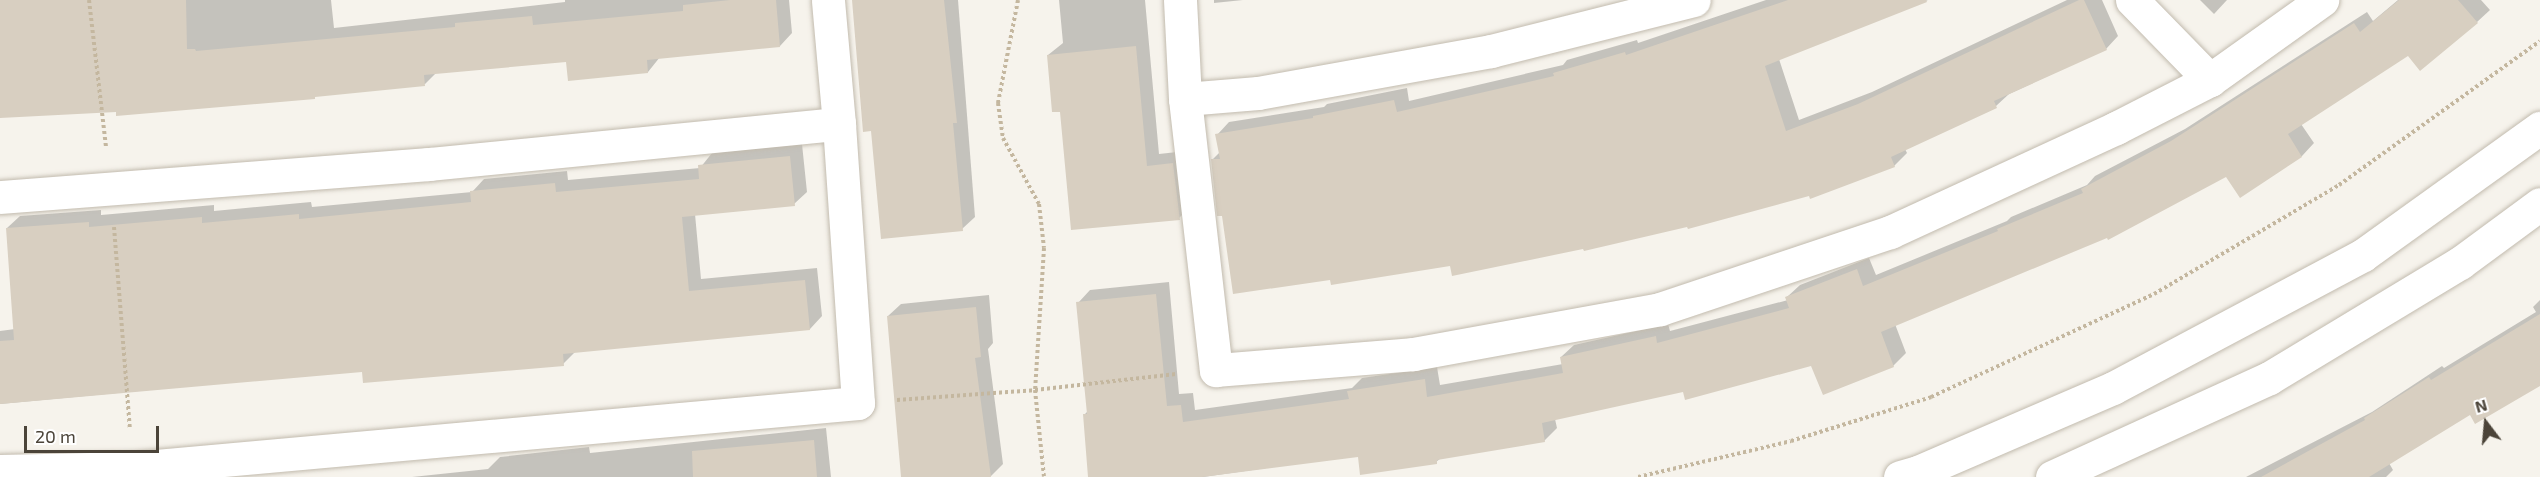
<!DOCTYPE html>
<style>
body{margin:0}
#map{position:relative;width:2540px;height:477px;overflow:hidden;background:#f6f3ec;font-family:"Exo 2",sans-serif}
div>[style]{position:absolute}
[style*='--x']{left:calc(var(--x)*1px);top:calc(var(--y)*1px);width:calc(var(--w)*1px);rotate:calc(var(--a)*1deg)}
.shadow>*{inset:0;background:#0003}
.building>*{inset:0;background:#d8cfc1}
.path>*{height:4px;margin-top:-2px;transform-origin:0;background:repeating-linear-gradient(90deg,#c4b79f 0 3px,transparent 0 6px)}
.roads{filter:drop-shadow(0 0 2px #c2bbae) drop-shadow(0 0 2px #c2bbae)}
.minor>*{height:33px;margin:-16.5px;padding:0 16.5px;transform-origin:16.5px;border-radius:16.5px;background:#fff}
.tertiary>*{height:33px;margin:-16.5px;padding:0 16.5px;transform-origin:16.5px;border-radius:16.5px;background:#fff}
span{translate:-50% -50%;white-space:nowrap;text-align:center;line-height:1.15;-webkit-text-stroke:6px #fff;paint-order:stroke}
.north{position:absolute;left:2456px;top:393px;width:60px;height:60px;-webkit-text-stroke:4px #fff;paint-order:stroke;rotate:344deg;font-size:16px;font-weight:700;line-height:24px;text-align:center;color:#4b4439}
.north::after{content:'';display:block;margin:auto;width:21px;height:27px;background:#4b4439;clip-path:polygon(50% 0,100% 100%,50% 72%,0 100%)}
.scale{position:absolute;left:24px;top:426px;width:135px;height:27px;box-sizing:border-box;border:3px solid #4b4439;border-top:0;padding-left:8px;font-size:18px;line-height:21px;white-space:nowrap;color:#4b4439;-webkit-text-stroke:4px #fff;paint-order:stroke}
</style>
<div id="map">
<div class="shadow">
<i style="clip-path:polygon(0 0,331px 0,334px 28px,565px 2px,565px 0,789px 0,792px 33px,780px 46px,660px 57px,648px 72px,567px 60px,436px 73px,425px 84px,0 116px)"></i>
<i style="clip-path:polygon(853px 0,958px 0,975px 217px,962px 229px,872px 129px)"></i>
<i style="clip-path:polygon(1059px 0,1145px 0,1159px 154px,1186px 151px,1192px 205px,1179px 218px,1061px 110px,1048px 55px,1063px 43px)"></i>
<i style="clip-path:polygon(1214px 0,1243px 0,1214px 3px)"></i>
<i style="clip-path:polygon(1766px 0,1928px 0,1779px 59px,1799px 120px,1872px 92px,2067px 0,2102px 0,2118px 36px,2106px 49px,2009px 94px,1996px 106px,1905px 149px,1907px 153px,1894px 166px,1810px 194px,1688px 225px,1584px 247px,1331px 278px,1223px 214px,1212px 160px,1220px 152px,1217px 135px,1229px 122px,1324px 107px,1327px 104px,1407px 88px,1409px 101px,1563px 65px,1567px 60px,1637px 40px,1638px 43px)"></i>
<i style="clip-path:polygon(2200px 0,2227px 0,2214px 14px)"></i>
<i style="clip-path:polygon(2398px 0,2481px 0,2490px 10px,2477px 22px,2409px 54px,2301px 124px,2314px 143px,2302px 156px,2241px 196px,2227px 175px,2107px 236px,1895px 324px,1906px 353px,1893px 366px,1812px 364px,1684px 390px,1555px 419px,1557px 428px,1544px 441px,1441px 458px,1436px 462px,1359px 455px,1203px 477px,1090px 477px,1084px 415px,1088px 411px,1078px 303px,1090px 290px,1169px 282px,1179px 394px,1193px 393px,1195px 410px,1352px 388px,1362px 378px,1437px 367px,1440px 385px,1563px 364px,1561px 357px,1574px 345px,1668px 324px,1670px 331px,1788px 300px,1787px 297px,1800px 285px,1869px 258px,1876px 275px,2007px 221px,2011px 217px,2087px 185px,2095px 176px,2185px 129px,2367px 12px,2373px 21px)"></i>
<i style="clip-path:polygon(802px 144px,807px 192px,794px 204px,695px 214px,701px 279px,817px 268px,822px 316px,810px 329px,576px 351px,563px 364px,364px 370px,0 404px,0 331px,15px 329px,7px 228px,20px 216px,101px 210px,101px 215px,214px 205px,214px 211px,311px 202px,312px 207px,472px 192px,484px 179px,567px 171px,568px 180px,700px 168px,712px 153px)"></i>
<i style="clip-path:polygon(989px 295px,993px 343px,988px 349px,1003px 464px,991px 476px,903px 477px,888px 316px,901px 304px)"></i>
<i style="clip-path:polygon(2540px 300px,2540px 384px,2470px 413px,2389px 463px,2393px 470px,2386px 477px,2246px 477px,2372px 412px,2442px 366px,2444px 368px,2536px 312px,2533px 307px)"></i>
<i style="clip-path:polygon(826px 428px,831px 477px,412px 477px,488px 469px,500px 457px,589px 447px,590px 453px)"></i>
</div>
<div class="building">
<i style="clip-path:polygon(0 0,186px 0,187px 49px,195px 49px,196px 51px,455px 27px,455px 23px,532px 16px,533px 25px,683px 11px,683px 5px,730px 0,776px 0,780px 47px,647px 60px,648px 73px,568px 81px,566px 62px,424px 75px,425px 86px,315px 97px,315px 99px,116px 116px,116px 112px,0 118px)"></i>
<i style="clip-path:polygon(852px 0,944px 0,957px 123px,953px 123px,963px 231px,881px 239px,871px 131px,863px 132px)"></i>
<i style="clip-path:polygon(1788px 0,1926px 0,1927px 2px,1765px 66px,1786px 131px,1858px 104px,2079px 0,2084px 0,2107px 50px,1994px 101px,1997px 108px,1891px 157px,1895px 167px,1810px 199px,1809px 196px,1688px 229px,1687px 227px,1584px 251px,1583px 249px,1452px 276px,1450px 266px,1331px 285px,1330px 280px,1233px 294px,1222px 216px,1217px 216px,1211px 159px,1220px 159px,1215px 134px,1313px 118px,1313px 116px,1394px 100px,1397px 112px,1554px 76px,1553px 73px,1625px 52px,1626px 55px)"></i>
<i style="clip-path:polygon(2399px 0,2458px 0,2478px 23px,2420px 71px,2408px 56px,2288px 134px,2302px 157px,2240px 198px,2226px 177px,2108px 240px,2107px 238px,1881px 332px,1894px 367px,1823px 395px,1811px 366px,1685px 400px,1683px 392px,1542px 423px,1545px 442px,1437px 460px,1437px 464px,1360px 475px,1358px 457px,1202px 477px,1088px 477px,1083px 414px,1087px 414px,1076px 302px,1156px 294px,1167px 406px,1181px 405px,1183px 422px,1349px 399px,1347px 391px,1425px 379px,1427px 397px,1563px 373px,1560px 357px,1656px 336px,1657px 343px,1789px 308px,1785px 297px,1857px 269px,1863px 286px,1998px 231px,1997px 229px,2083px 193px,2081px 189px,2171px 141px,2354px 23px,2360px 32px)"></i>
<i style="clip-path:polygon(1136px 46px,1147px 166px,1173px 163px,1180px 220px,1071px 230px,1060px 112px,1052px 112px,1047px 55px)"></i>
<i style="clip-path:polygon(790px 156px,795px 206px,682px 217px,689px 291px,805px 280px,810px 330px,563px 354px,564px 366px,363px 383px,362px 372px,0 404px,0 341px,14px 340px,6px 228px,89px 222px,89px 227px,202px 217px,202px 223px,299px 214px,299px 219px,471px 202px,470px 191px,555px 183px,556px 192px,699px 179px,698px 165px)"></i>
<i style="clip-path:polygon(976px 307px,981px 357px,975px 358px,991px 477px,901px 477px,887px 316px)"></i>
<i style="clip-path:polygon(2540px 314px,2540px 386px,2475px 424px,2470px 415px,2369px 477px,2261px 477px,2365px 420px,2364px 418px,2429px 377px,2431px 380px)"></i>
<i style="clip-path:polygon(814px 440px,817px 477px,693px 477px,692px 451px)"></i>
</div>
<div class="path">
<i style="--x:89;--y:0;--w:149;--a:83.4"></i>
<i style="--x:1018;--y:0;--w:105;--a:101"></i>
<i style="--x:998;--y:103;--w:35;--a:82"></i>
<i style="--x:1003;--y:138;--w:75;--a:61.4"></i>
<i style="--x:1039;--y:204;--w:44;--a:83.5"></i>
<i style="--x:1044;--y:248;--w:142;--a:93.6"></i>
<i style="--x:1035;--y:390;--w:87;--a:84.1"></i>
<i style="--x:114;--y:227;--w:203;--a:85.5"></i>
<i style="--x:897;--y:400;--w:138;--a:-4.1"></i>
<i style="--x:1035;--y:390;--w:142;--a:-6.5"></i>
<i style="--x:1638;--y:477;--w:157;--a:-13.2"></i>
<i style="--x:1791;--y:441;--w:147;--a:-17.4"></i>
<i style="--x:1931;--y:397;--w:246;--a:-24.8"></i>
<i style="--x:2154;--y:294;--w:215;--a:-30.5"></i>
<i style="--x:2339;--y:185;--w:247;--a:-35.6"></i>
</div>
<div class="roads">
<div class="minor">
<i style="--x:1180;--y:0;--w:99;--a:87.1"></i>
<i style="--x:1185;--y:99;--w:273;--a:83.5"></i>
<i style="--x:1216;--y:370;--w:198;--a:-4.6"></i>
<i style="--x:1413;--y:354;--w:251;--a:-10.3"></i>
<i style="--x:1660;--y:309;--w:243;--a:-18.5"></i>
<i style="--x:1890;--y:232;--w:249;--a:-24.7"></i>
<i style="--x:2116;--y:128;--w:106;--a:-27.1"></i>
<i style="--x:2210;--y:80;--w:138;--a:-35.5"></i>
<i style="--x:2132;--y:0;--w:112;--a:45.7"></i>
<i style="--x:1185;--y:99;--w:73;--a:-4.7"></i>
<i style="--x:1258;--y:93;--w:237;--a:-10.2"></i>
<i style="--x:1491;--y:51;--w:209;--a:-14.1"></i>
<i style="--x:0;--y:197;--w:430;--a:-4.4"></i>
<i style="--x:429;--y:164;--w:412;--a:-5.6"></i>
<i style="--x:0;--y:471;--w:134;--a:-1.3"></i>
<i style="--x:134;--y:468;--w:727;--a:-5.13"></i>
<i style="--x:858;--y:403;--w:280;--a:-93.9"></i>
<i style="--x:839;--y:124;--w:124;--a:-95.1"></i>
</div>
<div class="tertiary">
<i style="--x:1900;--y:477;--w:19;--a:-16"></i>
<i style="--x:1918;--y:472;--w:212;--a:-23.3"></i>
<i style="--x:2113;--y:388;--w:283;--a:-28"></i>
<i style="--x:2363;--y:255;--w:218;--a:-35.7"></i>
<i style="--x:2052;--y:477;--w:239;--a:-24.5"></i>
<i style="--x:2269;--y:378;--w:223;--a:-31.1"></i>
<i style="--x:2460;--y:263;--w:99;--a:-36.4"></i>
</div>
</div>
<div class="north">N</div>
<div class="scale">20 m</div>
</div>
